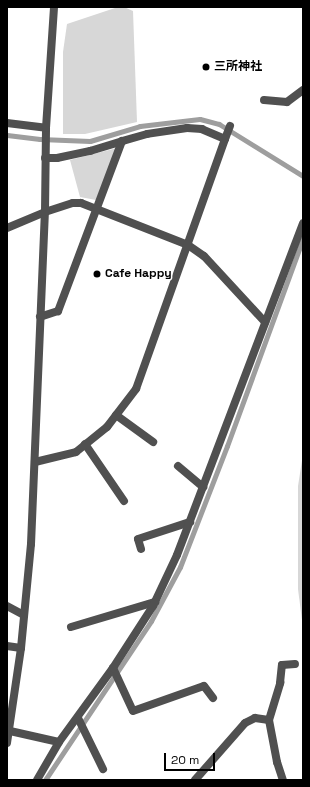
<!DOCTYPE html>
<meta charset="utf-8">
<style>
body{margin:0}
#map{position:relative;width:310px;height:787px;overflow:hidden;background:#fff;font-family:"Space Grotesk","Noto Sans JP",sans-serif}
div>[style]{position:absolute}
[style*='--x']{left:calc(var(--x)*1px);top:calc(var(--y)*1px);width:calc(var(--w)*1px);rotate:calc(var(--a)*1deg)}
.green>*{inset:0;background:#d7d7d7}
.stream>*{height:5px;margin:-2.5px;padding:0 2.5px;transform-origin:2.5px;border-radius:2.5px;background:#9e9e9e}
.minor>*{height:8px;margin:-4px;padding:0 4px;transform-origin:4px;border-radius:4px;background:#505050}
.tertiary>*{height:8px;margin:-4px;padding:0 4px;transform-origin:4px;border-radius:4px;background:#505050}
.dots>*{width:11px;height:11px;translate:-50% -50%;box-sizing:border-box;border:2px solid #fff;border-radius:50%}
span{translate:-50% -50%;white-space:nowrap;text-align:center;line-height:1.15;-webkit-text-stroke:3px #fff;paint-order:stroke}
.poi-label{font-size:12px;color:#000;font-weight:700}
.left{translate:0 -50%;text-align:left}
.frame{position:absolute;inset:0;border:8px solid #000;pointer-events:none}
.scale{position:absolute;left:164px;top:753px;width:51px;height:18px;box-sizing:border-box;border:2px solid #000;border-top:0;padding-left:5px;font-size:12px;line-height:14px;white-space:nowrap;color:#000;-webkit-text-stroke:3px #fff;paint-order:stroke}
</style>
<div id="map">
<div class="green">
<i style="clip-path:polygon(118px 7px,124px 7px,133px 11px,137px 122px,85px 134px,63px 134px,63px 52px,67px 24px)"></i>
<i style="clip-path:polygon(117px 148px,96px 200px,80px 197px,70px 160px)"></i>
<i style="clip-path:polygon(303px 454px,303px 628px,298px 589px,298px 486px)"></i>
</div>
<div class="stream">
<i style="--x:7;--y:135;--w:33;--a:7"></i>
<i style="--x:40;--y:139;--w:50;--a:2.3"></i>
<i style="--x:90;--y:141;--w:52;--a:-16.7"></i>
<i style="--x:140;--y:126;--w:60;--a:-6.7"></i>
<i style="--x:200;--y:119;--w:20;--a:15"></i>
<i style="--x:219;--y:124;--w:99;--a:31.8"></i>
<i style="--x:45;--y:780;--w:191;--a:-56.3"></i>
<i style="--x:151;--y:621;--w:61;--a:-61.8"></i>
<i style="--x:180;--y:567;--w:130;--a:-68.8"></i>
<i style="--x:227;--y:446;--w:221;--a:-69.9"></i>
</div>
<div class="minor">
<i style="--x:264;--y:100;--w:23;--a:5"></i>
<i style="--x:287;--y:102;--w:20;--a:-37"></i>
<i style="--x:7;--y:123;--w:39;--a:7"></i>
<i style="--x:225;--y:139;--w:14;--a:-69"></i>
<i style="--x:45;--y:158;--w:12;--a:0"></i>
<i style="--x:57;--y:158;--w:34;--a:-12"></i>
<i style="--x:90;--y:151;--w:34;--a:-17"></i>
<i style="--x:7;--y:228;--w:41;--a:-22.8"></i>
<i style="--x:45;--y:212;--w:29;--a:-18"></i>
<i style="--x:73;--y:203;--w:8;--a:0"></i>
<i style="--x:81;--y:203;--w:115;--a:21.4"></i>
<i style="--x:188;--y:245;--w:19;--a:35"></i>
<i style="--x:204;--y:256;--w:90;--a:47.3"></i>
<i style="--x:116;--y:415;--w:46;--a:36.1"></i>
<i style="--x:85;--y:444;--w:69;--a:55.6"></i>
<i style="--x:35;--y:462;--w:42;--a:-13.7"></i>
<i style="--x:76;--y:452;--w:40;--a:-39"></i>
<i style="--x:107;--y:427;--w:48;--a:-52.7"></i>
<i style="--x:136;--y:389;--w:265;--a:-70.4"></i>
<i style="--x:225;--y:139;--w:25;--a:-157"></i>
<i style="--x:202;--y:129;--w:15;--a:-176"></i>
<i style="--x:187;--y:128;--w:40;--a:171.5"></i>
<i style="--x:147;--y:134;--w:26;--a:164"></i>
<i style="--x:122;--y:141;--w:182;--a:110.6"></i>
<i style="--x:58;--y:311;--w:19;--a:162"></i>
<i style="--x:178;--y:466;--w:33;--a:40"></i>
<i style="--x:141;--y:549;--w:10;--a:-107"></i>
<i style="--x:138;--y:539;--w:55;--a:-18.1"></i>
<i style="--x:7;--y:606;--w:19;--a:28"></i>
<i style="--x:71;--y:627;--w:88;--a:-16.6"></i>
<i style="--x:7;--y:646;--w:14;--a:8"></i>
<i style="--x:113;--y:668;--w:47;--a:65.1"></i>
<i style="--x:133;--y:711;--w:75;--a:-19.4"></i>
<i style="--x:204;--y:686;--w:15;--a:53"></i>
<i style="--x:78;--y:718;--w:57;--a:63.9"></i>
<i style="--x:269;--y:720;--w:43;--a:79.2"></i>
<i style="--x:277;--y:762;--w:19;--a:72"></i>
<i style="--x:10;--y:731;--w:50;--a:12.7"></i>
<i style="--x:37;--y:780;--w:44;--a:-59.9"></i>
<i style="--x:59;--y:742;--w:92;--a:-53.9"></i>
<i style="--x:113;--y:668;--w:74;--a:-57.2"></i>
<i style="--x:153;--y:606;--w:56;--a:-64.8"></i>
<i style="--x:177;--y:555;--w:355;--a:-69.2"></i>
<i style="--x:195;--y:780;--w:76;--a:-48.7"></i>
<i style="--x:245;--y:723;--w:11;--a:-27"></i>
<i style="--x:255;--y:718;--w:14;--a:8"></i>
<i style="--x:269;--y:720;--w:39;--a:-73"></i>
<i style="--x:280;--y:683;--w:18;--a:-84"></i>
<i style="--x:282;--y:665;--w:13;--a:-4"></i>
</div>
<div class="tertiary">
<i style="--x:7;--y:743;--w:96;--a:-81.6"></i>
<i style="--x:21;--y:648;--w:104;--a:-84.5"></i>
<i style="--x:31;--y:544;--w:332;--a:-87.6"></i>
<i style="--x:45;--y:212;--w:84;--a:-89.3"></i>
<i style="--x:46;--y:128;--w:121;--a:-86.2"></i>
</div>
<div class="dots">
<i style="left:206px;top:67px;background:#000"></i>
<i style="left:97px;top:274px;background:#000"></i>
</div>
<div class="poi-label">
<span class="left" style="left:214px;top:67px">三所神社</span>
<span class="left" style="left:105px;top:274px">Cafe Happy</span>
</div>
<div class="frame"></div>
<div class="scale">20 m</div>
</div>
